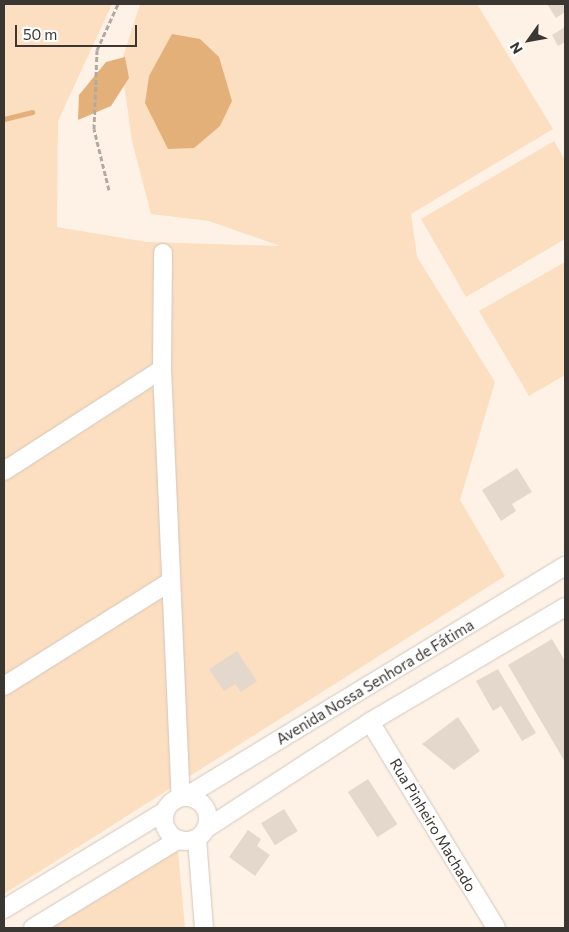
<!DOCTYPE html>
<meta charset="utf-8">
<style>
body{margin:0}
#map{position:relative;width:569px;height:932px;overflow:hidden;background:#fef2e6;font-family:Commissioner,sans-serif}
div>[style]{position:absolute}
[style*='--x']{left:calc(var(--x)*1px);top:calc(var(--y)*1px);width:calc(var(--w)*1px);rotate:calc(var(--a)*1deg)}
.green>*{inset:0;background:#fcdec0}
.water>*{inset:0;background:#e3b079}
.stream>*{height:5px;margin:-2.5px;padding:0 2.5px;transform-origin:2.5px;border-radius:2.5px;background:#e3b079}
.building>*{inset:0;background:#e4d8cd;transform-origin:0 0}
.path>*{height:3px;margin-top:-1.5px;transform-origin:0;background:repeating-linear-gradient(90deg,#b2a9a0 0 5px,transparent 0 7.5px)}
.roads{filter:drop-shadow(0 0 1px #d2c7bb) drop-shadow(0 0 1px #d2c7bb)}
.minor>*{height:18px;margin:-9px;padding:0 9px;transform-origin:9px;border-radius:9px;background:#fff}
.minor>.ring{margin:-9px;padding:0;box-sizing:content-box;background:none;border:18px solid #fff;border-radius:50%}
span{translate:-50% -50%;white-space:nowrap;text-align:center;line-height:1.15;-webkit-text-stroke:4px #fff;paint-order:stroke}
.street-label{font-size:15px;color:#3a3631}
.frame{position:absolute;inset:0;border:5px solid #3a3631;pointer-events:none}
.north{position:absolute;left:504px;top:15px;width:50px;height:50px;-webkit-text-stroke:4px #fff;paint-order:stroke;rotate:238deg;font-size:14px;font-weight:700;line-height:20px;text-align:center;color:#3a3631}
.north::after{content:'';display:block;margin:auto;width:18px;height:22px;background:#3a3631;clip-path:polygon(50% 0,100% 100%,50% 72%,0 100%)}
.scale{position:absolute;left:15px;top:25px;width:122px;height:22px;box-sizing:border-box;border:2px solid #3a3631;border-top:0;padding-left:6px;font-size:15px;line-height:18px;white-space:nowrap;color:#3a3631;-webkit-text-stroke:4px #fff;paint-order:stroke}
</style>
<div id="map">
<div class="green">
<i style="clip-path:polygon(4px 4px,112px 4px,58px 121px,57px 227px,147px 242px,280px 246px,209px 221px,151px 214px,132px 141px,121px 63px,140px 4px,477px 4px,553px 129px,411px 214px,417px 257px,495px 382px,460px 500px,505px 576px,4px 894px)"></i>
<i style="clip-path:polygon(554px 141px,565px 160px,565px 239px,466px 297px,421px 219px)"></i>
<i style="clip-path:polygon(565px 262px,565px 375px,529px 396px,479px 311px)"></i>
<i style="clip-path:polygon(178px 851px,185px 928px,46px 928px,170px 852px)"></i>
</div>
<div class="water">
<i style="clip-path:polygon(172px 34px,200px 39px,219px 57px,232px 101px,220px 126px,194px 148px,168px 149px,145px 103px,149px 76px)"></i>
<i style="clip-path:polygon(125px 57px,129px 78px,111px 106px,78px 120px,79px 95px,106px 62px)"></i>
</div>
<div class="stream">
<i style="--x:4;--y:119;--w:29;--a:-14"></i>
</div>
<div class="building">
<i style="clip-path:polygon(547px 4px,565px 4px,565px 12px,556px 18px)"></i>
<i style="clip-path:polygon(565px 27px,565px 42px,558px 46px,552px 35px)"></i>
<i style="clip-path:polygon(517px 468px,532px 492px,512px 504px,516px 511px,501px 521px,482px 490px)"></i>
<i style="clip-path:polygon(552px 639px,565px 661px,565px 762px,508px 665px)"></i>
<i style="clip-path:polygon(237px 651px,257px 681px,241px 692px,235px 684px,224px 691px,209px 669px)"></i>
<i style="clip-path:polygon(498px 669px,536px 733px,522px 741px,501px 706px,493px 711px,476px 681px)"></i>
<i style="clip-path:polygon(458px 717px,480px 751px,454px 770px,422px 744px)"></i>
<i style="left:368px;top:779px;width:54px;height:24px;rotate:57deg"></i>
<i style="left:284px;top:809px;width:26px;height:27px;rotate:58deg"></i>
<i style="clip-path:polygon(248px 830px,261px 839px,257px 846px,270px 855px,255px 876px,229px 857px)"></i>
</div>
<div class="path">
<i style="--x:109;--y:190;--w:63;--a:-103.8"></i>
<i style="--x:94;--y:129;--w:79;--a:-87.8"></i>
<i style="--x:97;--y:50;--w:51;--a:-65.5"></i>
</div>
<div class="roads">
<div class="minor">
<i style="--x:163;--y:253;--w:116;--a:90.5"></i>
<i style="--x:162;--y:369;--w:428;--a:87.5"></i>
<i style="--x:4;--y:471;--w:188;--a:-32.8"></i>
<i style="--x:4;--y:686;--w:196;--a:-32.1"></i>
<i style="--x:370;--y:722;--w:241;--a:58.5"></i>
<i class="ring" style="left:164px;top:797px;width:26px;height:26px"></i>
<i style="--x:185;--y:797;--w:445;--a:-31.3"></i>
<i style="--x:207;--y:828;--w:194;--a:-33"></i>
<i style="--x:370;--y:722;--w:226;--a:-30.5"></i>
<i style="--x:197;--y:839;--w:89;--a:85.5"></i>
<i style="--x:4;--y:909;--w:188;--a:-31.3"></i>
<i style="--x:33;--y:928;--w:170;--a:-31.3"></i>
</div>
</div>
<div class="street-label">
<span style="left:375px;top:682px;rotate:-31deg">Avenida Nossa Senhora de Fátima</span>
<span style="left:433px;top:825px;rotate:59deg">Rua Pinheiro Machado</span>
</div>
<div class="frame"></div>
<div class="north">N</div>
<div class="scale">50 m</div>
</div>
